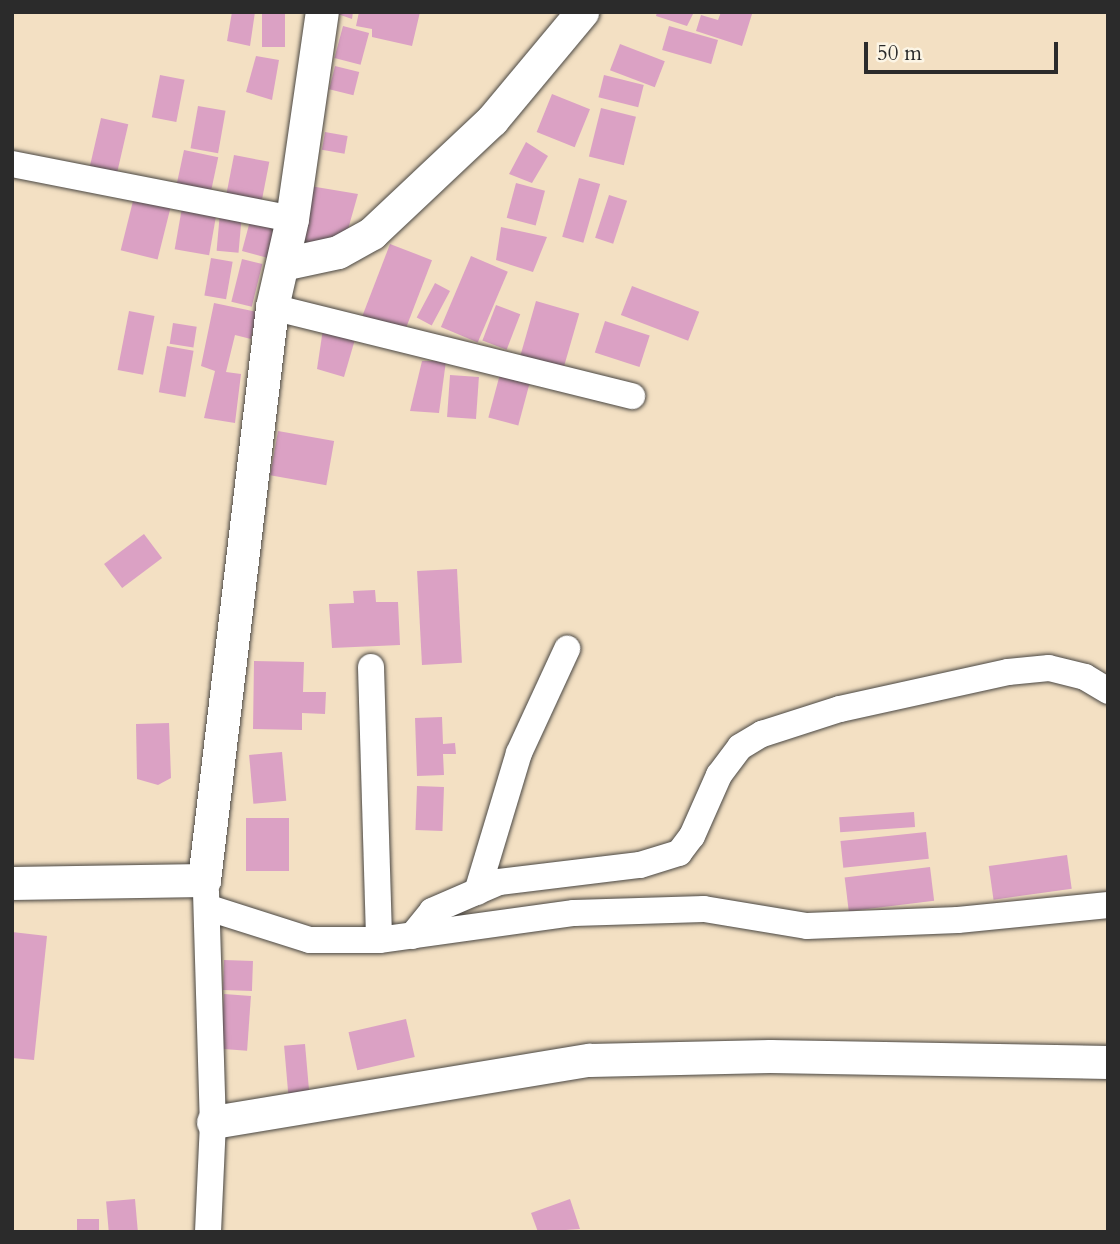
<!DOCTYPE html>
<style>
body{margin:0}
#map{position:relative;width:1120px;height:1244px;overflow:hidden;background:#f3e0c3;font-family:Cardo,serif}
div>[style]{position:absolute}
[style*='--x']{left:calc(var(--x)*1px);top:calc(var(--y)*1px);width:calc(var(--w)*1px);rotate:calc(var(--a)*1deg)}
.building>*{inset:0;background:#dba1c4;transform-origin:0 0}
.roads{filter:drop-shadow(0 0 2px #494642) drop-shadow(0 0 2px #494642)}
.minor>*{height:26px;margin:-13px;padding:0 13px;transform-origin:13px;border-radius:13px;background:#fff}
.tertiary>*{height:33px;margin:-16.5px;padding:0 16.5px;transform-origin:16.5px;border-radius:16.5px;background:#fff}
span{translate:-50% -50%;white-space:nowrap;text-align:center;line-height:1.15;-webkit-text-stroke:5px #fcf5e5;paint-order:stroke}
.frame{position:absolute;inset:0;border:14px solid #2b2b2b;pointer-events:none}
.scale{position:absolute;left:864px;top:42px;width:194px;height:32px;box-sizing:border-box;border:4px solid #2b2b2b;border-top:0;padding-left:9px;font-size:21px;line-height:24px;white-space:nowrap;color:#2b2b2b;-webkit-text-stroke:5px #fcf5e5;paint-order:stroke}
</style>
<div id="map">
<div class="building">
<i style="clip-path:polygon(232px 12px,255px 12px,250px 46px,227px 41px)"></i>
<i style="left:262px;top:12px;width:23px;height:35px"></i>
<i style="clip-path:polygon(332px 12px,353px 12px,352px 19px)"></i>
<i style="clip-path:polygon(359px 12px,420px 12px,412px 46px,372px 37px,372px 29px,356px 26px)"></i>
<i style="clip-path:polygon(657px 12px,694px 12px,687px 26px,656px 16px)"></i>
<i style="clip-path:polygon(721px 12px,752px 14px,742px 46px,696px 31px,701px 15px,718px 20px)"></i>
<i style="left:343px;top:26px;width:27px;height:33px;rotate:15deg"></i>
<i style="left:669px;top:26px;width:51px;height:25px;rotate:16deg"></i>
<i style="left:620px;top:44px;width:48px;height:28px;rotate:21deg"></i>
<i style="clip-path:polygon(256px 56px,279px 60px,272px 100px,246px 92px)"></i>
<i style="left:335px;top:66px;width:25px;height:24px;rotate:14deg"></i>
<i style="left:160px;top:75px;width:25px;height:43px;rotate:11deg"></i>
<i style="left:604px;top:75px;width:41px;height:23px;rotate:14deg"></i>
<i style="left:552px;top:94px;width:41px;height:41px;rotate:22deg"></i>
<i style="left:198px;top:106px;width:28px;height:43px;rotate:10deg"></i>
<i style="left:601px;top:108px;width:36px;height:50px;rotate:14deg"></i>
<i style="left:101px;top:118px;width:28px;height:50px;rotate:13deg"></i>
<i style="left:325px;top:132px;width:23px;height:18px;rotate:10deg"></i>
<i style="clip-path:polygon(526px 142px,548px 156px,532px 183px,509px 174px)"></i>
<i style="left:184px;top:150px;width:35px;height:36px;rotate:12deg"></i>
<i style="left:234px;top:155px;width:36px;height:42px;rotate:11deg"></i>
<i style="left:579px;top:178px;width:22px;height:61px;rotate:16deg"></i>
<i style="left:516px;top:183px;width:30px;height:36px;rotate:15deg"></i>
<i style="clip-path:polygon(310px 186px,358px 194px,345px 240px,298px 245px)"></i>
<i style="left:609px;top:195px;width:19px;height:45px;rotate:18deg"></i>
<i style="left:134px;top:197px;width:38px;height:55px;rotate:14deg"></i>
<i style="left:183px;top:202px;width:35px;height:48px;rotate:10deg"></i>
<i style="left:220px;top:212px;width:22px;height:39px;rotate:5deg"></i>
<i style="left:250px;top:221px;width:28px;height:31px;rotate:15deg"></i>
<i style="clip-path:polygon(501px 227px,547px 237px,533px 272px,496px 260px)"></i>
<i style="left:390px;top:244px;width:45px;height:79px;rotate:21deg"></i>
<i style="left:471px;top:256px;width:40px;height:77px;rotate:23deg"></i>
<i style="left:211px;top:258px;width:22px;height:38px;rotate:10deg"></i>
<i style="left:242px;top:259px;width:21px;height:44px;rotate:14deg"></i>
<i style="left:435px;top:283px;width:17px;height:39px;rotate:28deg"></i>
<i style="left:632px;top:286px;width:72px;height:31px;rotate:21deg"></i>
<i style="left:536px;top:301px;width:45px;height:59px;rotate:16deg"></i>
<i style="clip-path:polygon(214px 303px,257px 312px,251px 339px,235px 335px,226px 372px,241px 374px,235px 423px,204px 418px,215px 371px,201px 366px)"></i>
<i style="left:496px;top:305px;width:26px;height:38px;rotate:21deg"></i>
<i style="left:129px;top:311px;width:26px;height:60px;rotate:11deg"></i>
<i style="left:605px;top:321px;width:47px;height:33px;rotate:18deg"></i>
<i style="left:173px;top:323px;width:24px;height:21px;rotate:9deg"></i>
<i style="clip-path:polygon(323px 329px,356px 336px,344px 377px,317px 369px)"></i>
<i style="left:167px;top:346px;width:27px;height:47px;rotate:10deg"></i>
<i style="clip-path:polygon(422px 361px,446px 361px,439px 413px,410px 411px)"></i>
<i style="left:500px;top:374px;width:31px;height:45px;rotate:15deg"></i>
<i style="left:450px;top:375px;width:29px;height:42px;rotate:4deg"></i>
<i style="left:278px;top:431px;width:57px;height:45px;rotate:10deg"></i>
<i style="left:144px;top:534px;width:30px;height:50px;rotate:53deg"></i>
<i style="left:457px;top:569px;width:94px;height:40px;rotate:87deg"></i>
<i style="clip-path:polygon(375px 590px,376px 602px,398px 602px,400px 645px,332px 648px,329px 604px,354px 603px,353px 591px)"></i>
<i style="clip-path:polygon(254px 661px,304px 662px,303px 692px,326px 692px,325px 714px,302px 713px,302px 730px,253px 729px)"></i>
<i style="clip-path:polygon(442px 717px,443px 744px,455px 743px,456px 754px,443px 754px,444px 775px,417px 776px,415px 718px)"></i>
<i style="clip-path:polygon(169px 723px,171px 778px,158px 785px,137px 779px,136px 724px)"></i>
<i style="left:282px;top:752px;width:49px;height:33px;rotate:85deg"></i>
<i style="left:417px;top:786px;width:27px;height:44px;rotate:2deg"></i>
<i style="left:914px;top:812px;width:15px;height:75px;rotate:86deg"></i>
<i style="left:289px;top:818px;width:53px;height:43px;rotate:90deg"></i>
<i style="left:926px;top:832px;width:27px;height:86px;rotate:84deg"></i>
<i style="left:1067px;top:855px;width:34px;height:79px;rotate:82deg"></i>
<i style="left:930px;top:867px;width:34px;height:86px;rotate:83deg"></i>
<i style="clip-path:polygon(12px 932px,47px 936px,34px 1060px,12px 1058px)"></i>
<i style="left:224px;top:960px;width:29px;height:30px;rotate:2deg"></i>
<i style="left:224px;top:994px;width:27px;height:55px;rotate:4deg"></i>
<i style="left:406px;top:1019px;width:39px;height:59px;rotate:77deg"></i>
<i style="left:305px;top:1044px;width:48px;height:21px;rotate:85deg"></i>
<i style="left:135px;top:1199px;width:33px;height:29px;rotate:85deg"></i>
<i style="clip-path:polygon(570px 1199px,580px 1229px,538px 1232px,531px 1213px)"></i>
<i style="left:77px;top:1219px;width:22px;height:13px"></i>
</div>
<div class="roads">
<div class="minor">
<i style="--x:12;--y:164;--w:285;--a:11.1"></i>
<i style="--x:272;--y:307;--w:371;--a:13.9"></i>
<i style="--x:371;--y:667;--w:273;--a:88.3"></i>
<i style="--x:206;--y:892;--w:230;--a:88.3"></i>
<i style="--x:213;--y:1122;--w:110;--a:92.6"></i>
<i style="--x:477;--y:892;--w:145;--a:-73.2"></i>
<i style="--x:519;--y:753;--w:115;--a:-65.2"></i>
<i style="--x:209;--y:908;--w:106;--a:17.6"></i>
<i style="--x:310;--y:940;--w:69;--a:0"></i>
<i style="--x:379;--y:940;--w:197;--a:-7.9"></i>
<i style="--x:574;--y:913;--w:130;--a:-1.8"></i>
<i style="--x:704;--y:909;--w:104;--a:9.4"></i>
<i style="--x:807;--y:926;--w:151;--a:-2.3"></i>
<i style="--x:958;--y:920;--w:151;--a:-5.7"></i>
<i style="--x:412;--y:936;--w:32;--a:-51"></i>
<i style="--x:432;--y:911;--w:73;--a:-23.4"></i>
<i style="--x:499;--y:882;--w:142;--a:-6.9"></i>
<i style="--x:640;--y:865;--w:41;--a:-17.1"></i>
<i style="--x:679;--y:853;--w:21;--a:-53"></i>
<i style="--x:692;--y:836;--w:67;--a:-66.1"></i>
<i style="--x:719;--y:775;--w:35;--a:-53"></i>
<i style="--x:740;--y:747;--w:26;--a:-31"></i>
<i style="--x:762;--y:734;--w:82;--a:-17.8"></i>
<i style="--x:840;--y:709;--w:172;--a:-12.4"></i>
<i style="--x:1008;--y:672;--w:41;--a:-5.6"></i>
<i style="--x:1049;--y:668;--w:37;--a:14"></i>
<i style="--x:1085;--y:677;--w:27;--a:31"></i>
</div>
<div class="tertiary">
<i style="--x:283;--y:264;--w:56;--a:-12.3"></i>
<i style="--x:338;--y:252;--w:39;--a:-29"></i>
<i style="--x:372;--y:233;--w:165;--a:-43.3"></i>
<i style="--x:492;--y:120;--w:141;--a:-50.2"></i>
<i style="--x:12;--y:883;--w:192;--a:-0.9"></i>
<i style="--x:204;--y:880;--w:577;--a:-83.23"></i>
<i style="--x:272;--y:307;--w:90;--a:-77.2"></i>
<i style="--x:292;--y:219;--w:209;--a:-81.8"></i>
<i style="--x:213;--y:1122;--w:381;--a:-9.4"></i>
<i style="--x:589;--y:1060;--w:181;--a:-1.3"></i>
<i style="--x:770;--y:1056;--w:338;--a:1"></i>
</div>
</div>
<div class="frame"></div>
<div class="scale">50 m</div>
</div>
